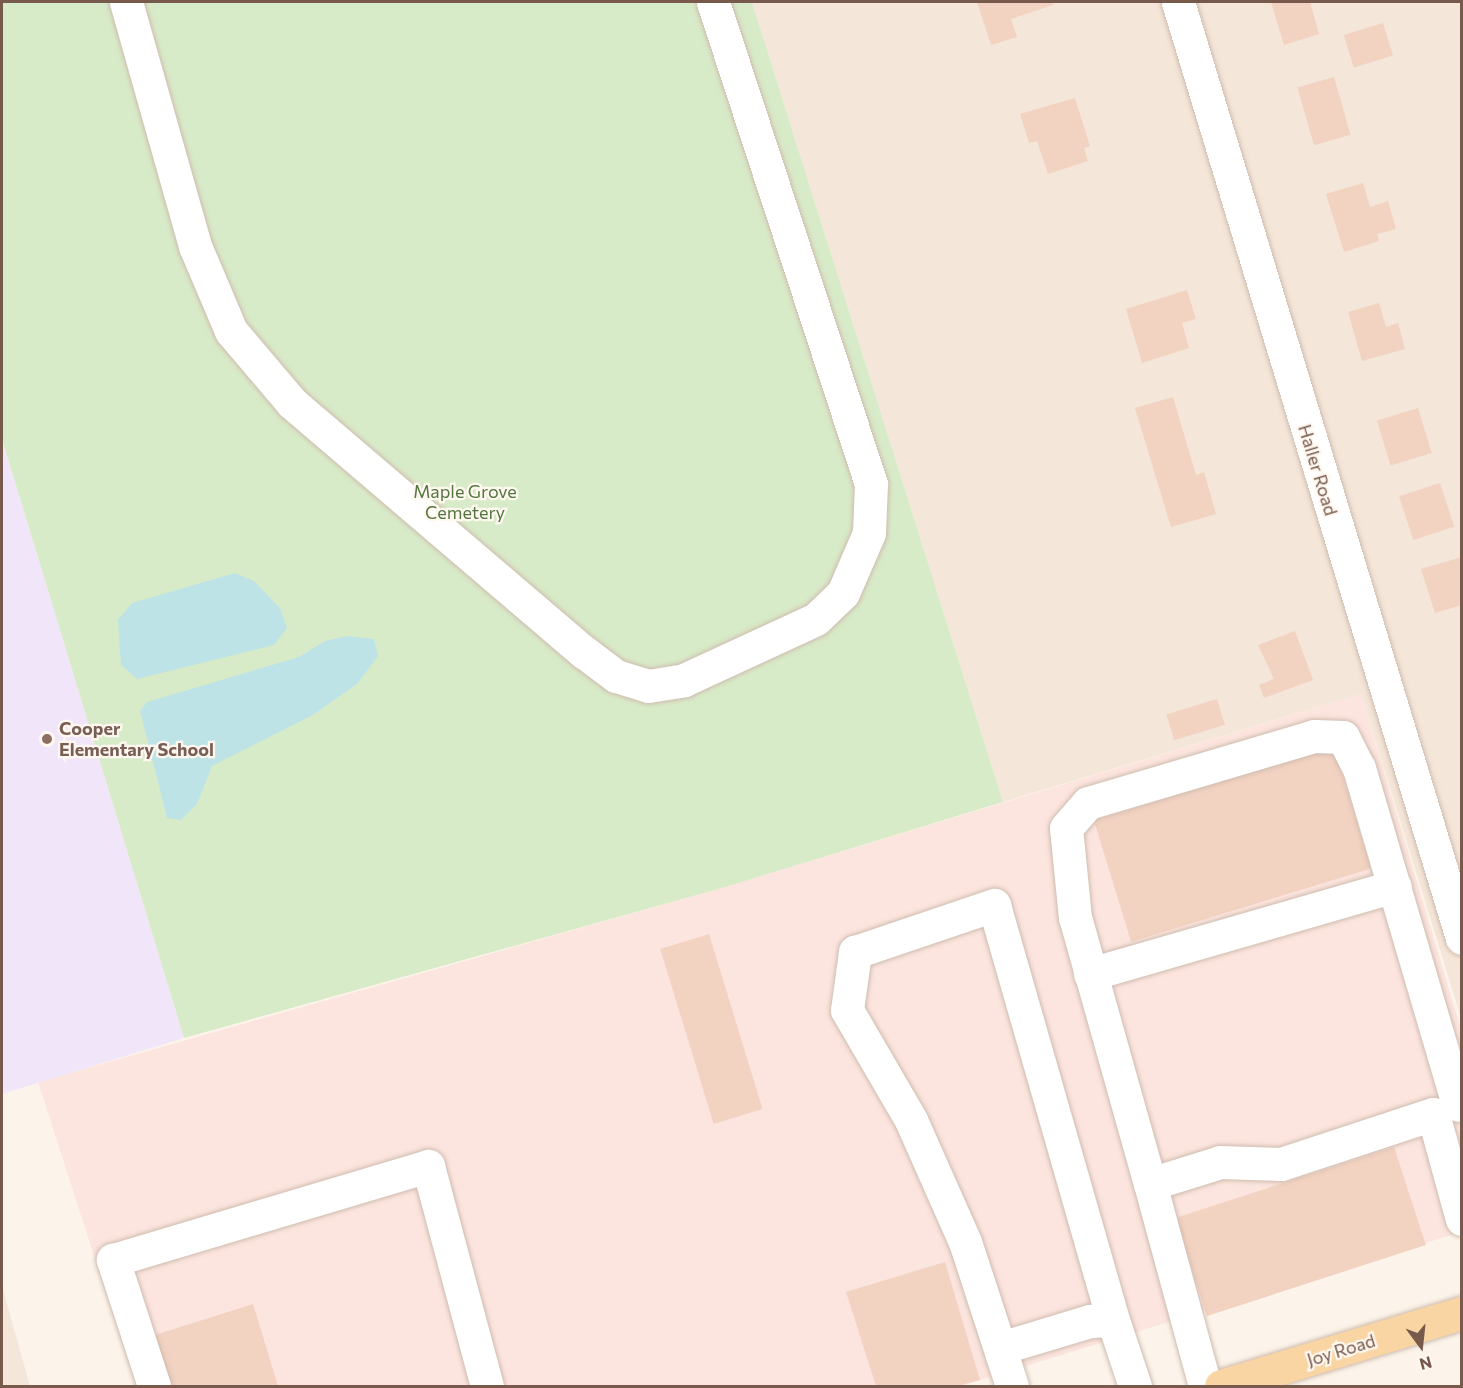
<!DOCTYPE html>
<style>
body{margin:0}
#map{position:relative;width:1463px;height:1388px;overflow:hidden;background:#fcf4ea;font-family:Commissioner,sans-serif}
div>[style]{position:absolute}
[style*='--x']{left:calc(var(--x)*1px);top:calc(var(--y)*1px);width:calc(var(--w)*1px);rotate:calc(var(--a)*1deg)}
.residential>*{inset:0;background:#f4e6d8}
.commercial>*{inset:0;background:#fce5de}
.education>*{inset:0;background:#f1e6f9}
.green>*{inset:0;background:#d8ebc8}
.water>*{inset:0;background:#bee3e7}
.building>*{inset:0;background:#f2d2c1;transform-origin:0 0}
.roads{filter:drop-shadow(0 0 2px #cfbcaf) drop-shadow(0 0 2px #cfbcaf)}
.minor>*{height:33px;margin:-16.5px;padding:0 16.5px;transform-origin:16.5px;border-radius:16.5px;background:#fff}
.major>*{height:33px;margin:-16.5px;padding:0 16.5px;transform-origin:16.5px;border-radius:16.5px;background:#f9d5a4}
.dots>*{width:16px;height:16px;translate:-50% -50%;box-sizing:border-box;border:3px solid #fff8f0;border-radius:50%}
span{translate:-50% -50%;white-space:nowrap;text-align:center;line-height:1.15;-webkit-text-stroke:4.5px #fff8f0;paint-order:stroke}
.street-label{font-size:18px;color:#785a4d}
.park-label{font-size:18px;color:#547741}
.education-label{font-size:18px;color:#785e54;font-weight:700}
.left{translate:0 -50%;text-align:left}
.frame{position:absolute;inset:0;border:3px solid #785a4d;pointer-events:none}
.north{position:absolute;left:1391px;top:1316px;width:60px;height:60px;-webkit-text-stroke:4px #fff8f0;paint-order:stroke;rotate:165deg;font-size:16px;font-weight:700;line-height:24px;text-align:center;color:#785a4d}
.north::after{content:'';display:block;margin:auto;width:21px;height:27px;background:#785a4d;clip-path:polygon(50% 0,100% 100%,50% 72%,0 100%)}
</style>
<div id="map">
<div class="residential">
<i style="clip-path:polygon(752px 2px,1461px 2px,1461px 1018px,1361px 694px,1003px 802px)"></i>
<i style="clip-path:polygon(2px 1286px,30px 1386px,2px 1386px)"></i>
</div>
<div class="commercial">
<i style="clip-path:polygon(1361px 694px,1461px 1029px,1461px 1232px,961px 1386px,136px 1386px,38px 1082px,722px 888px)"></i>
</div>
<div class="education">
<i style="clip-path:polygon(2px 439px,184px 1038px,2px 1094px)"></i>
</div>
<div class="green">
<i style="clip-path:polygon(2px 2px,752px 2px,1003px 802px,722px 888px,184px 1038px,2px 439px)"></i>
</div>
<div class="water">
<i style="clip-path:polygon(235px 573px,254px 581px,280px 608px,287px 628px,274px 645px,137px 679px,121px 665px,118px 620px,132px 603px)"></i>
<i style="clip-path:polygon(347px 636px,374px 639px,378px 656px,357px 684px,313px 715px,212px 766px,197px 804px,181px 820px,167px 818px,140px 711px,147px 702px,299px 657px,325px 641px)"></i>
</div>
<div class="building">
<i style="clip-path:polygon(977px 2px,1052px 2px,1053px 5px,1011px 19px,1017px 37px,991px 45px)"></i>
<i style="clip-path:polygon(1271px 2px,1310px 2px,1319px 34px,1284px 45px)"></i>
<i style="left:1383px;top:23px;width:34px;height:41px;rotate:73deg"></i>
<i style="left:1334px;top:77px;width:60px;height:38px;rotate:74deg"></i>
<i style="clip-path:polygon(1075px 98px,1090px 146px,1084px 148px,1088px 161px,1048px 174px,1037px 141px,1029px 143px,1020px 114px)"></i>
<i style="clip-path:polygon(1363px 183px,1370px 207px,1388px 201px,1396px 229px,1377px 234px,1379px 241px,1344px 252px,1326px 194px)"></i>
<i style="clip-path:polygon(1187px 290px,1196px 319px,1182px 323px,1189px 348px,1142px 363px,1126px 309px)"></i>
<i style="clip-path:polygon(1379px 303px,1386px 327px,1398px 323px,1405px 349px,1362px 361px,1348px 312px)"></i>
<i style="clip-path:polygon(1173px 397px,1196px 475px,1204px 472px,1216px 514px,1171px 527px,1135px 408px)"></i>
<i style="left:1418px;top:408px;width:47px;height:43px;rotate:73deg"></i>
<i style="left:1440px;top:483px;width:46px;height:43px;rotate:72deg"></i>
<i style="clip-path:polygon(1462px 557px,1462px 605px,1435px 613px,1421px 569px)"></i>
<i style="clip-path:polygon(1295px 631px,1313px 680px,1264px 698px,1259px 685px,1274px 679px,1258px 645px)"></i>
<i style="left:1217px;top:699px;width:27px;height:53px;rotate:73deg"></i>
<i style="left:1334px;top:747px;width:127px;height:251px;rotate:73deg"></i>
<i style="left:709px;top:934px;width:183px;height:51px;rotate:73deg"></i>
<i style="left:1394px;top:1147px;width:103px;height:230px;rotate:72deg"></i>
<i style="clip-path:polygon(945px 1262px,980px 1380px,957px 1386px,876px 1386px,846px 1292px)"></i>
<i style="clip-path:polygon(253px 1304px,278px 1386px,171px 1386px,155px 1335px)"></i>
</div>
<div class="roads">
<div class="minor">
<i style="--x:126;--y:2;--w:254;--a:74.2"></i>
<i style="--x:195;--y:246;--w:92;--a:67"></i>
<i style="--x:231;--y:331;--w:94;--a:49.7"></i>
<i style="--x:292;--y:403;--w:384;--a:40.5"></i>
<i style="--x:584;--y:652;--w:40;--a:37"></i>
<i style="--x:616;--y:676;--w:34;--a:17"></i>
<i style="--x:648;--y:686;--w:36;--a:-9"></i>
<i style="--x:684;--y:680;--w:145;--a:-24.8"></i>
<i style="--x:816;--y:619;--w:37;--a:-44"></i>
<i style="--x:843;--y:593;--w:65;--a:-66.6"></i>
<i style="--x:869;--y:533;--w:49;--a:-87.7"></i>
<i style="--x:871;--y:484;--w:507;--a:-108.15"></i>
<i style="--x:1178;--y:2;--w:978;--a:73.12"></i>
<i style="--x:1090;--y:974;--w:317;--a:-16.1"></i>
<i style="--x:1150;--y:1184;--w:276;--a:-105.7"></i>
<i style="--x:1075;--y:918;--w:90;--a:-95.7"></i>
<i style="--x:1066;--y:828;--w:33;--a:-49"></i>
<i style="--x:1088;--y:803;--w:236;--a:-16.5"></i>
<i style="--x:1314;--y:736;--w:29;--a:2"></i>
<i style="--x:1343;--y:737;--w:35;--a:63"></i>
<i style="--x:1359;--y:768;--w:351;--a:73.6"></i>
<i style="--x:1002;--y:1355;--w:119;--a:-108.1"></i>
<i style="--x:965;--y:1242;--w:133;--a:-113.9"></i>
<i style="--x:911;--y:1120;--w:127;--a:-120.2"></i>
<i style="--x:847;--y:1010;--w:59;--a:-82.1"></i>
<i style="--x:855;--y:952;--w:147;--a:-18.7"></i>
<i style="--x:994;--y:905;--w:432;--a:74"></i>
<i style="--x:154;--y:1386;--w:133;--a:-108"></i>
<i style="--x:113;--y:1260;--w:329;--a:-16.6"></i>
<i style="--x:428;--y:1166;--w:228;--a:75"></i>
<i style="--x:1012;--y:1386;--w:33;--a:-108"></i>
<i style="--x:1002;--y:1355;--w:10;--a:-61"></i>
<i style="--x:1007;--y:1346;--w:87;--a:-16.8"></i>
<i style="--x:1090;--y:1321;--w:23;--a:-2"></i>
<i style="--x:1113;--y:1320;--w:70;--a:71.6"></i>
<i style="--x:1205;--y:1386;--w:209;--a:-105.2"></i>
<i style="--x:1150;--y:1184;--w:73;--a:-17.4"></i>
<i style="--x:1220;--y:1162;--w:61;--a:1.9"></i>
<i style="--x:1281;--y:1164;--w:160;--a:-18.2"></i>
<i style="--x:1433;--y:1114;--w:109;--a:74.6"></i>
</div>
<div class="major">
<i style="--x:1221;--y:1386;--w:252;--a:-16.9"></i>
</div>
</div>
<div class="dots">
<i style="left:47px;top:739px;background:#8d6e63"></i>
</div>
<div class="street-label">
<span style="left:1318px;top:470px;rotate:73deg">Haller Road</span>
<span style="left:1341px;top:1350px;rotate:-17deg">Joy Road</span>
</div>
<div class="park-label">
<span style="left:465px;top:502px">Maple Grove<br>Cemetery</span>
</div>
<div class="education-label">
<span class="left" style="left:59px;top:739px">Cooper<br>Elementary School</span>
</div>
<div class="frame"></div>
<div class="north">N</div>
</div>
